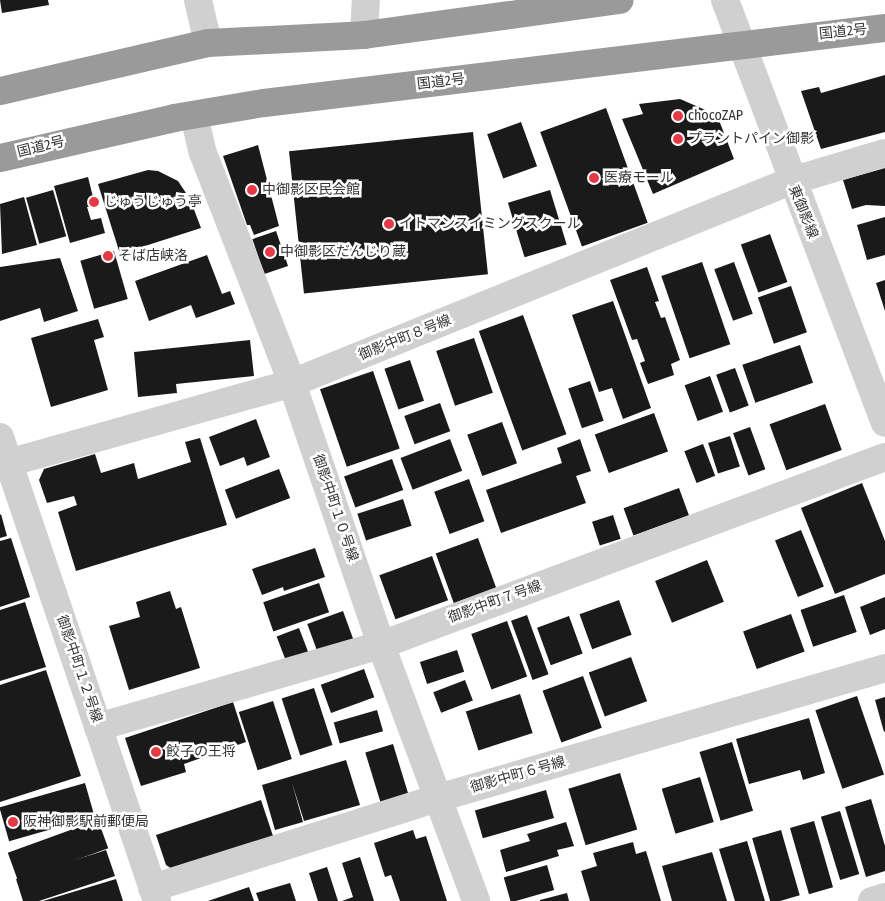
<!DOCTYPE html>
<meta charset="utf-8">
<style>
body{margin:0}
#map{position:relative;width:885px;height:901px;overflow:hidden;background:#fff;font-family:"Fira Sans Condensed","Noto Sans JP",sans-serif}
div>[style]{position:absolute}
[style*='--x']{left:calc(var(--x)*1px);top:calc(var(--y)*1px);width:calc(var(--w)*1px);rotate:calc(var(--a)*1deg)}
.building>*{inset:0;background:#1a1a1a;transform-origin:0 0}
.minor>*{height:28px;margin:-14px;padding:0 14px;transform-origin:14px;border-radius:14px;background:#d0d0d0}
.highway>*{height:28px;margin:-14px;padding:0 14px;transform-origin:14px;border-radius:14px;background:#9a9a9a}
.dots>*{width:14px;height:14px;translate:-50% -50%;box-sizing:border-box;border:2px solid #fff;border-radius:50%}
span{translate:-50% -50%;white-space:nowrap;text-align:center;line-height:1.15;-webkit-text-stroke:5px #fff;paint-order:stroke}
.street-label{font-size:14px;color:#333}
.poi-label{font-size:14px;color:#333}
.left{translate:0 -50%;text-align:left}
</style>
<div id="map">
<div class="building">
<i style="clip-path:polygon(0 0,48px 0,49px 5px,2px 13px)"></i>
<i style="clip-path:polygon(885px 75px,885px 132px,821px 149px,801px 91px,819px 87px,821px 93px)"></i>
<i style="clip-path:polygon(680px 99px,717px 115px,734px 159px,653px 194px,622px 119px,643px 114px,639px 104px)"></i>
<i style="left:606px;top:108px;width:122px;height:70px;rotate:70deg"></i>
<i style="left:521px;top:122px;width:47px;height:36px;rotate:70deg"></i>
<i style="left:473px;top:132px;width:143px;height:185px;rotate:84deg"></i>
<i style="clip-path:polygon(258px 145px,279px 226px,254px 235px,250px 225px,247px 225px,223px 156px)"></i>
<i style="clip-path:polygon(885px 168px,885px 206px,866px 205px,852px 209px,843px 180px)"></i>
<i style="clip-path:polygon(148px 170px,158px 171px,178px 181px,190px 199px,201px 228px,120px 254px,98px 184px)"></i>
<i style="clip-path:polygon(88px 177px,95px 205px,87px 207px,91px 220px,101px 218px,105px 233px,70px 243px,54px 186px)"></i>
<i style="left:53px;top:190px;width:48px;height:28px;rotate:74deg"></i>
<i style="left:550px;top:190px;width:57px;height:44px;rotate:73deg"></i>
<i style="clip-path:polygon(24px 197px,37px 245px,2px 254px,0 204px)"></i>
<i style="clip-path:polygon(885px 217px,885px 255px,867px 260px,857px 225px)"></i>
<i style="left:276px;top:231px;width:37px;height:25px;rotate:71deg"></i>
<i style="left:770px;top:234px;width:51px;height:31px;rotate:70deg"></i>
<i style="left:114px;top:251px;width:50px;height:35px;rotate:74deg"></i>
<i style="clip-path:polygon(207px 255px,222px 294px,230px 291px,235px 304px,196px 318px,191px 305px,149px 321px,135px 281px)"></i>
<i style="clip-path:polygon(60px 258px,78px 311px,44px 322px,40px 308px,0 321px,0 267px)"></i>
<i style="left:702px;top:262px;width:87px;height:43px;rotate:71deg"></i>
<i style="left:734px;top:262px;width:55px;height:21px;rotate:70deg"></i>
<i style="clip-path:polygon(647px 267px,659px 301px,655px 302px,661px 318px,665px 317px,680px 360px,671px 364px,674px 375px,648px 384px,640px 363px,645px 361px,637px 339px,632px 340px,610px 280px)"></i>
<i style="clip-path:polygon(885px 280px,885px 311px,876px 283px)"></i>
<i style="left:791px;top:286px;width:49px;height:35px;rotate:71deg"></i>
<i style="clip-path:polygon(613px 301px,651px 408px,623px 419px,612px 388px,599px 392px,572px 315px)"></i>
<i style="left:523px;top:315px;width:127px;height:47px;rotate:70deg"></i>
<i style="clip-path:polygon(98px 319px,104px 337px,94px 340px,108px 390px,51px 407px,31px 338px)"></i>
<i style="left:474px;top:338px;width:58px;height:40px;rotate:71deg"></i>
<i style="clip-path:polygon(250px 340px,254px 376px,176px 384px,177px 393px,138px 397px,134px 352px)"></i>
<i style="left:800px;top:345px;width:40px;height:61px;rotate:71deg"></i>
<i style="left:410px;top:360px;width:43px;height:27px;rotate:71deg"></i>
<i style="left:735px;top:368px;width:40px;height:20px;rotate:70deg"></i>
<i style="left:373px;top:371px;width:82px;height:56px;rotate:71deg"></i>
<i style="left:710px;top:376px;width:38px;height:27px;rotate:70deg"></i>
<i style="left:590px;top:381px;width:42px;height:23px;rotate:71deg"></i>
<i style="left:440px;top:403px;width:30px;height:38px;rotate:70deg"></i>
<i style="left:825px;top:404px;width:49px;height:59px;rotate:70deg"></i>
<i style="left:654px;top:413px;width:41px;height:63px;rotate:70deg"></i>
<i style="clip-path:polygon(256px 419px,270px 457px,247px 466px,244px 457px,220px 466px,209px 437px)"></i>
<i style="left:502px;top:422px;width:44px;height:37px;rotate:70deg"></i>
<i style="left:750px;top:427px;width:45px;height:18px;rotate:70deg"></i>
<i style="left:730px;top:436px;width:32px;height:23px;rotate:72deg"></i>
<i style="clip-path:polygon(200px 438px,227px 525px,76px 571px,58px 512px,77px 505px,74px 496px,47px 503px,39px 480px,44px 469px,95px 454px,101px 473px,134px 463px,138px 479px,191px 462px,185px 442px)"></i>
<i style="left:450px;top:439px;width:34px;height:53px;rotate:69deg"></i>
<i style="clip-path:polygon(580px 439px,591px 471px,576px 476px,586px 503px,501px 533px,486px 490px,562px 463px,557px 448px)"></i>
<i style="left:703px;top:444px;width:34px;height:20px;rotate:69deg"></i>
<i style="left:392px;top:459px;width:33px;height:51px;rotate:70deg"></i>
<i style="left:279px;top:469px;width:31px;height:58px;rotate:69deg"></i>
<i style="left:469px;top:479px;width:45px;height:37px;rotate:70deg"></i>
<i style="clip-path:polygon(862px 483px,885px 541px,885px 574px,835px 594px,801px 508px)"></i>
<i style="left:679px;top:488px;width:29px;height:59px;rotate:70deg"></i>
<i style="left:403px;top:499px;width:28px;height:48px;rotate:72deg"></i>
<i style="clip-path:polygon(1px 514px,7px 536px,0 538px,0 515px)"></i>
<i style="left:613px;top:515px;width:25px;height:22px;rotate:72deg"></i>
<i style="left:801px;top:530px;width:61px;height:28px;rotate:68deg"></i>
<i style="clip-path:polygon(11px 538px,30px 597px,0 607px,0 541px)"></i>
<i style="left:478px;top:538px;width:53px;height:45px;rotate:70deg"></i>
<i style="clip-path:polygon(315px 548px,325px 577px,284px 591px,283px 587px,262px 595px,252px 569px)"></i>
<i style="left:432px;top:556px;width:47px;height:56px;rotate:70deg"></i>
<i style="left:707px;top:560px;width:45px;height:56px;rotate:68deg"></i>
<i style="left:319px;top:583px;width:31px;height:59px;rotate:71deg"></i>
<i style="clip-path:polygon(170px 591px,176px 609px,181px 607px,200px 668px,129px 690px,109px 626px,140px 617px,136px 602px)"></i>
<i style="left:844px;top:595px;width:39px;height:46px;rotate:71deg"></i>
<i style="clip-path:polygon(885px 597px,885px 629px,870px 635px,860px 607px)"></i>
<i style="left:619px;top:600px;width:37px;height:42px;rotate:70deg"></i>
<i style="clip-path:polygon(25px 602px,46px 667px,0 681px,0 610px)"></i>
<i style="left:343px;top:611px;width:33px;height:38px;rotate:70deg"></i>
<i style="left:791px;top:614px;width:40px;height:51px;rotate:70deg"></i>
<i style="left:527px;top:615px;width:63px;height:17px;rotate:70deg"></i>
<i style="left:569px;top:616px;width:40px;height:34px;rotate:70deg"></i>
<i style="left:507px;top:621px;width:59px;height:38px;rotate:70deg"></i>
<i style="left:299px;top:628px;width:28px;height:24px;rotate:69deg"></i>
<i style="left:457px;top:650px;width:23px;height:39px;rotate:72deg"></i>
<i style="left:631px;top:657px;width:47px;height:45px;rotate:70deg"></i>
<i style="left:364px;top:669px;width:30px;height:46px;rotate:70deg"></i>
<i style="clip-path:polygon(46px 670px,81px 776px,0 802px,0 685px)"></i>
<i style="left:583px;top:676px;width:55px;height:43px;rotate:70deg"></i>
<i style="left:465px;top:680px;width:22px;height:34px;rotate:69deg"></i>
<i style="left:314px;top:688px;width:60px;height:34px;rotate:72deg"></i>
<i style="left:520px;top:694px;width:41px;height:57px;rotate:72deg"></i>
<i style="left:857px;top:696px;width:83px;height:44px;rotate:71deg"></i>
<i style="clip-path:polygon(885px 697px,885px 731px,884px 732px,875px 700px)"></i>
<i style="left:273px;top:701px;width:61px;height:36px;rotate:72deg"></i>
<i style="clip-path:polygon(233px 702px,246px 742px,184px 764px,186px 772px,141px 786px,125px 738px)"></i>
<i style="left:377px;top:710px;width:22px;height:45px;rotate:74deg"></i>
<i style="clip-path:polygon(809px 718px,825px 773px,803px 780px,800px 770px,749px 784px,736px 739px)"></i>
<i style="left:732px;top:742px;width:72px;height:34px;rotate:73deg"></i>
<i style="left:393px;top:744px;width:55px;height:29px;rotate:73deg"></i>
<i style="clip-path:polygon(346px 760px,360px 805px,304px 821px,292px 783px,303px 822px,275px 830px,262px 785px)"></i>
<i style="left:620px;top:773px;width:59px;height:54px;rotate:73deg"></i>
<i style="left:700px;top:777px;width:47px;height:40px;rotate:73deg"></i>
<i style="left:85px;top:783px;width:35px;height:89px;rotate:74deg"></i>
<i style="left:546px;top:790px;width:29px;height:74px;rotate:74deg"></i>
<i style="clip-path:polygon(871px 799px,885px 846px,885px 871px,866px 877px,845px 807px)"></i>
<i style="clip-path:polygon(261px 800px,275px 842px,180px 874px,166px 865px,156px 835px)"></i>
<i style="left:840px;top:811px;width:66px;height:20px;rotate:73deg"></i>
<i style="left:98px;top:820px;width:30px;height:96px;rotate:70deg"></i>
<i style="left:814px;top:821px;width:69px;height:25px;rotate:74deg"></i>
<i style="clip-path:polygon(566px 822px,574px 846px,557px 850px,559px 856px,506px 872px,500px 850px,530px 841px,527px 834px)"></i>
<i style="clip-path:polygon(413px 830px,416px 839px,426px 836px,447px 901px,400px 901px,391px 875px,385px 877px,374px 843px)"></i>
<i style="left:781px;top:830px;width:68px;height:30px;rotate:74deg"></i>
<i style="clip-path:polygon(747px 841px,765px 901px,735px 901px,719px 849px)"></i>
<i style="clip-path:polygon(633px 842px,636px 854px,646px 851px,661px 901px,590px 901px,581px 871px,597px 866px,593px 853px)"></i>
<i style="clip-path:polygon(106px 850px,115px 876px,39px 901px,23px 901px,16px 879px)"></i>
<i style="clip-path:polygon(712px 852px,727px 901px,672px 901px,662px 866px)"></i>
<i style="clip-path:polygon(360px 857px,374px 901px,342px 901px,353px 897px,342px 863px)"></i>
<i style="left:547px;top:865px;width:26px;height:45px;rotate:74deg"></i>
<i style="clip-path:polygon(327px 867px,338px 901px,318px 901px,309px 873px)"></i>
<i style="clip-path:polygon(116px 879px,123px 901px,43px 901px)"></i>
<i style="clip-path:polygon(290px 883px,296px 901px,259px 901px,256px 893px)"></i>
<i style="clip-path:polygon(249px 887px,254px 901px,208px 901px)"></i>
<i style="clip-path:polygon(567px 893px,569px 901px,540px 901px,540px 900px)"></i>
</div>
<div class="minor">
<i style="--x:198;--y:0;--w:44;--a:76.9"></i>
<i style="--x:725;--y:0;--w:452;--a:69.3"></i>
<i style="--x:364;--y:35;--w:35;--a:-87"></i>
<i style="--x:194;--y:115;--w:39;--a:77"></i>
<i style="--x:203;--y:153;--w:247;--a:68.8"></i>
<i style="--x:292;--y:383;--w:277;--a:71.2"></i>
<i style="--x:381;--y:645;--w:273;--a:69.6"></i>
<i style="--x:0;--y:437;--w:490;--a:71.3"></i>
<i style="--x:8;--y:463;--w:295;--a:-15.7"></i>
<i style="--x:292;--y:383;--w:538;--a:-22.04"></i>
<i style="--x:791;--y:181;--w:98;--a:-16.6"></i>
<i style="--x:98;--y:727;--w:295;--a:-16.2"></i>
<i style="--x:381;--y:645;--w:538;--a:-20.46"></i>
<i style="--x:152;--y:888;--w:300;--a:-17.5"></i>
<i style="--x:438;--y:798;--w:466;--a:-16.2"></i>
<i style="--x:872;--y:901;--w:14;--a:-17"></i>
</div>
<div class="highway">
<i style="--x:0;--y:91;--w:213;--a:-13"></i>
<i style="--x:208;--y:43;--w:156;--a:-2.9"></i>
<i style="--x:364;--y:35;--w:258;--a:-7.8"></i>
<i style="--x:0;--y:158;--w:179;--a:-12.9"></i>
<i style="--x:174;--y:118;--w:91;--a:-9.5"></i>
<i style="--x:264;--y:103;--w:626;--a:-6.89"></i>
</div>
<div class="dots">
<i style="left:678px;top:116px;background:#e63946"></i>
<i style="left:678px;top:139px;background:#e63946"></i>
<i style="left:594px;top:178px;background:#e63946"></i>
<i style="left:252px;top:190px;background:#e63946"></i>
<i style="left:94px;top:202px;background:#e63946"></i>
<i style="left:389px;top:224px;background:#e63946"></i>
<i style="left:270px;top:252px;background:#e63946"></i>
<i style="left:108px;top:256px;background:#e63946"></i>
<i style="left:156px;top:752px;background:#e63946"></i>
<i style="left:13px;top:822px;background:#e63946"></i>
</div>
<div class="street-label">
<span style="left:843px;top:32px;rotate:-6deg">国道2号</span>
<span style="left:441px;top:82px;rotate:-7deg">国道2号</span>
<span style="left:41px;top:147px;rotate:-14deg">国道2号</span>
<span style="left:803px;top:212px;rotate:68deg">東御影線</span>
<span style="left:405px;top:338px;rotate:-22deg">御影中町８号線</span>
<span style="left:335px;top:508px;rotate:71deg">御影中町１０号線</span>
<span style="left:495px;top:602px;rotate:-20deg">御影中町７号線</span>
<span style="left:79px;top:669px;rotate:71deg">御影中町１２号線</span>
<span style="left:518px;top:775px;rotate:-16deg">御影中町６号線</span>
</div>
<div class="poi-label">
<span class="left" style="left:688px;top:116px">chocoZAP</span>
<span class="left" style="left:688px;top:139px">プラントパイン御影</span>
<span class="left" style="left:604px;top:178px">医療モール</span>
<span class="left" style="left:262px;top:190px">中御影区民会館</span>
<span class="left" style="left:104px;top:202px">じゅうじゅう亭</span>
<span class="left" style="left:399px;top:224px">イトマンスイミングスクール</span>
<span class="left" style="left:280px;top:252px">中御影区だんじり蔵</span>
<span class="left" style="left:118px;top:256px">そば店峡洛</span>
<span class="left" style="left:166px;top:752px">餃子の王将</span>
<span class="left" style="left:23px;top:822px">阪神御影駅前郵便局</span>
</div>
</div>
